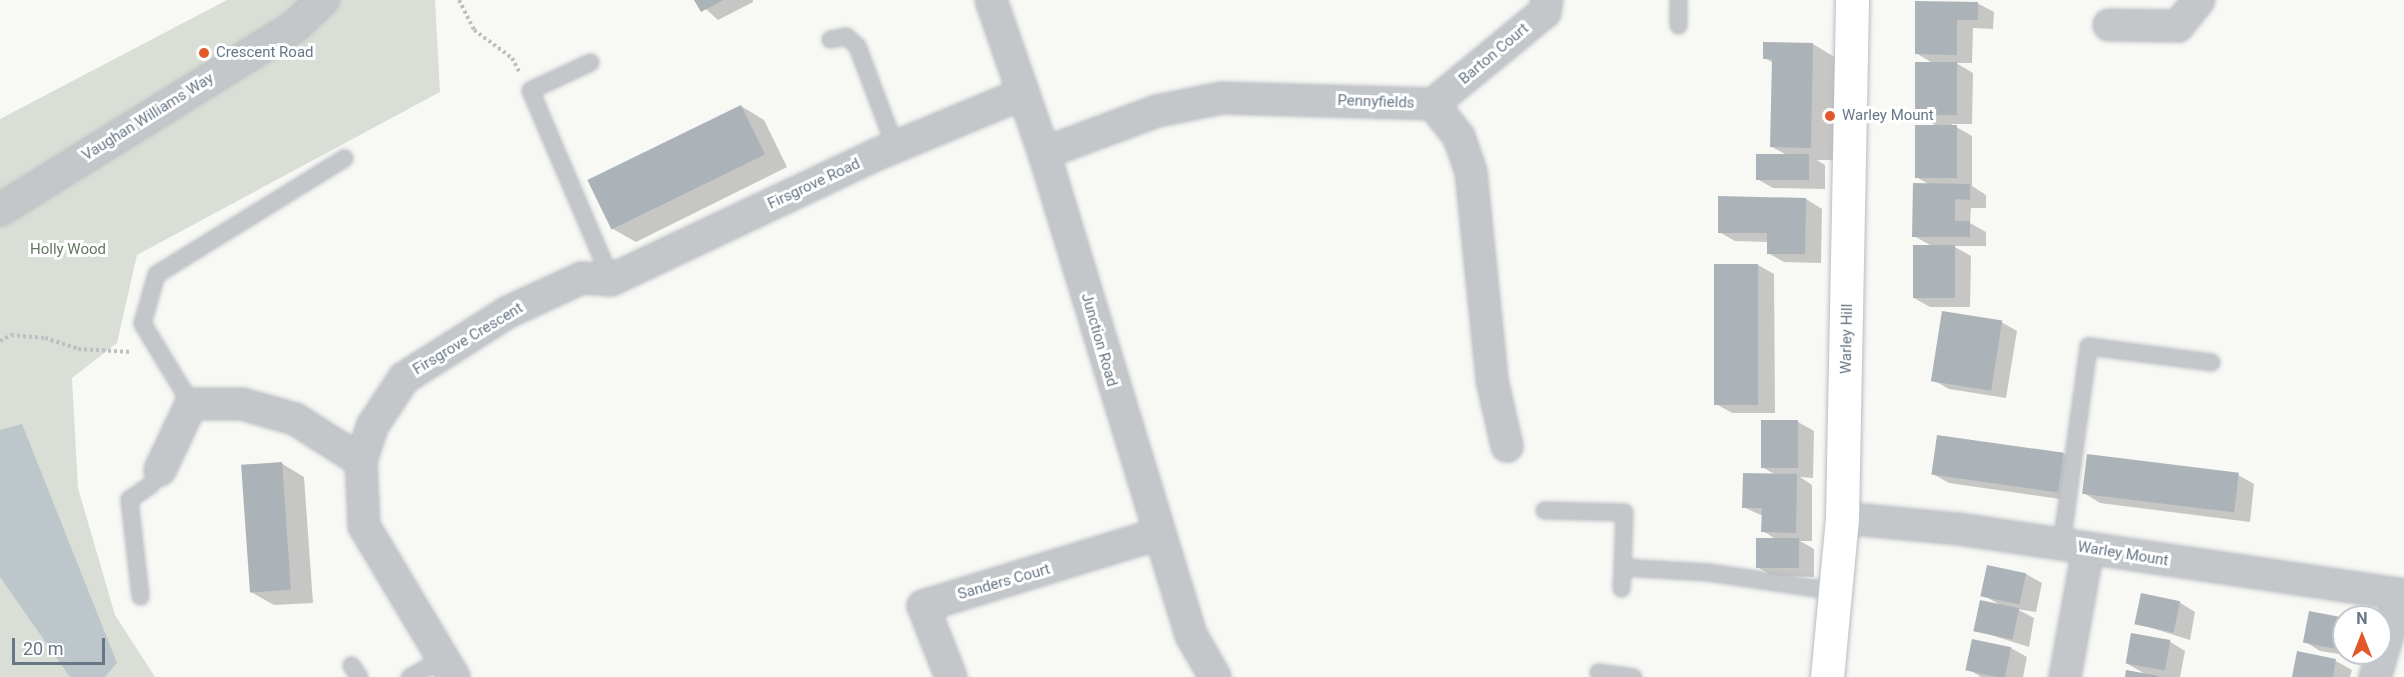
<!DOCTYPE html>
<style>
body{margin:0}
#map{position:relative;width:2404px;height:677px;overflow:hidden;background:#f8f8f5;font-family:Roboto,sans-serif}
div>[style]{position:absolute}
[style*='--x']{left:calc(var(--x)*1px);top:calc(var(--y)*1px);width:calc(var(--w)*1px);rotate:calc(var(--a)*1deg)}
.green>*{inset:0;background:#d9dfd6}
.water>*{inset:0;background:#bdc7cb}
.shadow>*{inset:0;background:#0003}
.building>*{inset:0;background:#abb3b9;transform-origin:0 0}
.path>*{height:4px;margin-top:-2px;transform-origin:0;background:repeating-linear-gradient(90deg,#bdbfc2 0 3px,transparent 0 6px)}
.roads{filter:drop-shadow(0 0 2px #b8bcc1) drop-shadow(0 0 2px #b8bcc1)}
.lane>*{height:15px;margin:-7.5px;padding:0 7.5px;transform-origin:7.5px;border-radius:7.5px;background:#c3c7ca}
.street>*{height:30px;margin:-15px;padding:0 15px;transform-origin:15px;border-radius:15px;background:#c3c7ca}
.secondary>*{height:33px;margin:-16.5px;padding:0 16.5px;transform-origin:16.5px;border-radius:16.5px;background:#fff}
.dots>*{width:16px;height:16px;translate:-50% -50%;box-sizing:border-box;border:3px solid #fff;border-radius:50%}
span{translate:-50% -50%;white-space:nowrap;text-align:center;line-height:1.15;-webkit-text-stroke:6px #fff;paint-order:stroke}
.poi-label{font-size:15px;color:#677786}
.left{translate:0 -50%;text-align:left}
.street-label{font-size:15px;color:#677786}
.park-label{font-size:15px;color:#667862}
.north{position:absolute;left:2332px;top:605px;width:60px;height:60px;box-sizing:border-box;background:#fff;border:2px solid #c2c9cf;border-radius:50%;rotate:0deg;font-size:16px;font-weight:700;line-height:24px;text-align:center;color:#677786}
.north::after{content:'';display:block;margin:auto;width:21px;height:27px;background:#e2582b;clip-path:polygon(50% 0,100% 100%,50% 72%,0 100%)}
.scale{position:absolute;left:12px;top:638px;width:93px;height:27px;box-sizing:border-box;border:3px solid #677786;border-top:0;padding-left:8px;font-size:18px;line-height:21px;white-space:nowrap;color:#677786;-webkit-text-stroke:4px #fff;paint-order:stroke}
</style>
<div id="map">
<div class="green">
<i style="clip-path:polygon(227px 0,435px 0,440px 92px,137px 255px,117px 343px,72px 378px,78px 488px,115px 615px,155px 677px,0 677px,0 119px)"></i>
</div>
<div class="water">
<i style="clip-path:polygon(22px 424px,117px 663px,105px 677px,70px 677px,0 577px,0 430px)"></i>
</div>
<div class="shadow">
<i style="clip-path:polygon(696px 0,753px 0,753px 2px,718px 20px)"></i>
<i style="clip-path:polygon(1977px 3px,1994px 12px,1993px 29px,1973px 28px,1972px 63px,1956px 63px,1973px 73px,1972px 124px,1951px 124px,1972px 136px,1972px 186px,1986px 195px,1986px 208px,1971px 208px,1970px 223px,1986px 232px,1986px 246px,1953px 246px,1971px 256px,1970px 307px,1930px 307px,1914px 298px,1932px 246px,1914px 236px,1930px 185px,1916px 177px,1937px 126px,1916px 114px,1934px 64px,1916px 53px)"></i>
<i style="clip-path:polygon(1813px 44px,1836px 58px,1834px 160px,1817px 160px,1825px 165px,1825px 189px,1773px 188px,1757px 179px,1787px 155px,1772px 147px,1774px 63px,1764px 58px)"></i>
<i style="clip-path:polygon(741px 106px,764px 120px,787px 167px,636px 242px,613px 229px)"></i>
<i style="clip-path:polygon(1720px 198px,1806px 199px,1822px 209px,1821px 263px,1784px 262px,1768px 253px,1768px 242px,1735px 241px,1719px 232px)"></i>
<i style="clip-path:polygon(1758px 265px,1774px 274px,1775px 413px,1732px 413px,1716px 404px)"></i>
<i style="clip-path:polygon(2001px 322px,2017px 331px,2006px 398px,1949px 389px,1933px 380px)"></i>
<i style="clip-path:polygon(1798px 422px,1814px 431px,1813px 478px,1800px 477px,1812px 485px,1812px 541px,1800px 541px,1814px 549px,1814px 577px,1773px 576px,1757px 567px,1777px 540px,1763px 531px,1763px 516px,1743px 507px,1776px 475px,1762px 467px)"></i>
<i style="clip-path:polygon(2064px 454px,2080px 463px,2074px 501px,1949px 483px,1933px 474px)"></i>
<i style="clip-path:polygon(281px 463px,304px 477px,313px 603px,274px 605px,251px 592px)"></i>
<i style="clip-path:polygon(2238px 475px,2254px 484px,2250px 522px,2100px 503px,2084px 493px)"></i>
<i style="clip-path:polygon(2026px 574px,2042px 583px,2036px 612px,2017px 609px,2034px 618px,2029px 647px,1975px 630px,2000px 605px,1983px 595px)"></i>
<i style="clip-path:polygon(2179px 602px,2195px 612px,2190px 640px,2136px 623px)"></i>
<i style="clip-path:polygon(2310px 613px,2344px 619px,2344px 653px,2359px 653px,2358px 657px,2320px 651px,2304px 641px)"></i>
<i style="clip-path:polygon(2169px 641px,2185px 651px,2180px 677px,2126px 677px,2147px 675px,2126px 663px)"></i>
<i style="clip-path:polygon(2011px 648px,2027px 657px,2023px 677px,1981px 677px,1968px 669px)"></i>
<i style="clip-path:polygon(2336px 661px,2352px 670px,2350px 677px,2294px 677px)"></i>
</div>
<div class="building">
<i style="clip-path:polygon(694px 0,723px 0,701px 12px)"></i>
<i style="clip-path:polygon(1915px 1px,1978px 2px,1978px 20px,1957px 20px,1957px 55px,1915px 54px)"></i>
<i style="clip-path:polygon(1763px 42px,1813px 43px,1811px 148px,1770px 147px,1772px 59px,1763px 59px)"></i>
<i style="left:1915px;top:62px;width:42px;height:53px"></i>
<i style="left:741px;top:105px;width:55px;height:171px;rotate:64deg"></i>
<i style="left:1915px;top:125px;width:42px;height:53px"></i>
<i style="left:1756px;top:154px;width:53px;height:26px"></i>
<i style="clip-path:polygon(1913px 183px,1970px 184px,1970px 200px,1955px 199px,1955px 221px,1970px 221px,1970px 237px,1912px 237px)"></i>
<i style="clip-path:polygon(1718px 196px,1806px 198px,1805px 254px,1767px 254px,1767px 233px,1718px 233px)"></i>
<i style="left:1913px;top:245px;width:42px;height:53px"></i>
<i style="left:1714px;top:264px;width:44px;height:141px"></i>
<i style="left:1942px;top:311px;width:61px;height:71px;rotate:9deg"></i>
<i style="left:1761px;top:420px;width:37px;height:48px"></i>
<i style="left:1937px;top:435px;width:128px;height:40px;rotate:8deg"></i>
<i style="left:2087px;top:454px;width:153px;height:40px;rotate:7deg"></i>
<i style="left:282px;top:462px;width:128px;height:41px;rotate:86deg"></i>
<i style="clip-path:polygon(1743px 473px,1797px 474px,1796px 533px,1761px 532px,1762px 508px,1742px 508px)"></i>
<i style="left:1756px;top:538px;width:43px;height:30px"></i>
<i style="left:1987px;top:565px;width:40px;height:32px;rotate:12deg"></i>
<i style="left:2141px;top:593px;width:40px;height:32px;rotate:12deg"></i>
<i style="left:1980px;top:600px;width:40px;height:32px;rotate:12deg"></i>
<i style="left:2309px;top:611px;width:36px;height:32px;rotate:11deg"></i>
<i style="left:2131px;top:633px;width:40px;height:31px;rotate:10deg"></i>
<i style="left:1972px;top:639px;width:40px;height:32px;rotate:12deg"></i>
<i style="clip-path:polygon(2297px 651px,2336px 659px,2333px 677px,2292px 677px)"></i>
<i style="clip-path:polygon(2126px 670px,2159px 676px,2158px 677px,2125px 677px)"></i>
</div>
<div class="path">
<i style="--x:459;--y:0;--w:34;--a:63"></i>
<i style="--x:474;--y:30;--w:47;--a:36.4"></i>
<i style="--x:512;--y:58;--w:15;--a:62"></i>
<i style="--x:0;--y:341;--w:13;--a:-29"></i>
<i style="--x:11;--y:335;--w:34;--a:5"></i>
<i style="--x:45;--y:338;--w:35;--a:18"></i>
<i style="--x:78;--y:349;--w:53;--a:3.2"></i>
</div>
<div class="roads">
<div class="lane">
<i style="--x:1678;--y:0;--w:25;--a:90"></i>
<i style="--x:830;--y:39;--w:16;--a:-11"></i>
<i style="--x:846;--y:36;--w:15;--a:42"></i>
<i style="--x:857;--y:46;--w:108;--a:69.4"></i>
<i style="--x:590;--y:62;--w:66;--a:155"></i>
<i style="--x:530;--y:90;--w:207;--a:66.9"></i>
<i style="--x:191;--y:404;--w:95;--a:-121.2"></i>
<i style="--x:142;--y:323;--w:51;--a:-74.1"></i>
<i style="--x:156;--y:274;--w:221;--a:-31.7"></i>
<i style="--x:1544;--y:510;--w:80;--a:1.4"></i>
<i style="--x:1624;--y:512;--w:55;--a:92.1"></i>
<i style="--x:2061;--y:544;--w:200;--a:-82.2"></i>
<i style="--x:2088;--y:346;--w:124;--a:7.4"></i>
<i style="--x:1621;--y:588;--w:21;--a:-87"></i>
<i style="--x:1622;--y:567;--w:86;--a:3.3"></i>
<i style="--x:1708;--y:572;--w:128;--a:8.5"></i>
<i style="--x:140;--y:596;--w:98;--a:-96.5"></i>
<i style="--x:129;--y:499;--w:25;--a:-34"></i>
<i style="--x:150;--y:485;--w:18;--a:-56"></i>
<i style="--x:351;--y:665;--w:14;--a:56"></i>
<i style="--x:1598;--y:672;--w:35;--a:8"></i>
<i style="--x:409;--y:677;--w:38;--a:-29"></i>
</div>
<div class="street">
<i style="--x:991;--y:0;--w:162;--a:70.9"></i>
<i style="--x:1044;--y:153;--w:504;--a:73.04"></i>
<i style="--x:1191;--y:635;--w:48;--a:60.3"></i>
<i style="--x:2109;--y:25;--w:69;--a:0.8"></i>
<i style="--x:2178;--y:26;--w:33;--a:-51"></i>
<i style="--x:1433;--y:104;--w:145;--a:-39.4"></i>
<i style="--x:1545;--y:12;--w:12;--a:-81"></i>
<i style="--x:1044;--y:153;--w:121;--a:-20.4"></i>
<i style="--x:1157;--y:111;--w:66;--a:-11.3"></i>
<i style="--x:1222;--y:98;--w:211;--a:1.6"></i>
<i style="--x:1433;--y:104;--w:42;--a:51.8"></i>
<i style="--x:1459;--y:137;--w:37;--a:71"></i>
<i style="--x:1471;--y:172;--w:209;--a:84.2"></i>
<i style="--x:1492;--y:380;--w:68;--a:77.2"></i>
<i style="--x:0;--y:210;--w:346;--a:-31.9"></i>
<i style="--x:294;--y:27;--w:40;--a:-43"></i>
<i style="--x:160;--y:470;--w:73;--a:-64.8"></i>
<i style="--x:191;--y:404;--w:51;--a:0"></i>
<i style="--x:242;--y:404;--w:55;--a:15.8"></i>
<i style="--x:295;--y:419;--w:78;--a:32.5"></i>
<i style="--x:1842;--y:518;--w:118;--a:5.4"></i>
<i style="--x:1959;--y:529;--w:450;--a:8.4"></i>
<i style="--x:454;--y:677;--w:176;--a:-120.8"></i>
<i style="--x:364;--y:526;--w:65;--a:-92.6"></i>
<i style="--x:361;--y:461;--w:38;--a:-72"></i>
<i style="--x:373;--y:425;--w:56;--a:-56.6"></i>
<i style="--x:404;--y:378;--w:123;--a:-32.4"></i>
<i style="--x:508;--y:312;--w:81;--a:-24.7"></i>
<i style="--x:582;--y:278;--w:29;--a:4"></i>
<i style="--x:611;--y:280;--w:295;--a:-25.3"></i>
<i style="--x:878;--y:154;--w:154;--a:-22.6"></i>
<i style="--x:951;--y:677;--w:76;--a:-111.5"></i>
<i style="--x:923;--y:606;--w:246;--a:-17"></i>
<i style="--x:2065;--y:677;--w:130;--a:-79.8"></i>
<i style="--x:2375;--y:677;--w:86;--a:-73"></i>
</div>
<div class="secondary">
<i style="--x:1827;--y:677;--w:160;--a:-84.6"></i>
<i style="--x:1842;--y:518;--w:518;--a:-88.89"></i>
</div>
</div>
<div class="dots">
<i style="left:204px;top:53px;background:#e2582b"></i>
<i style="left:1830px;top:116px;background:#e2582b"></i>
</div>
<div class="poi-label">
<span class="left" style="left:216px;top:53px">Crescent Road</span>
<span class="left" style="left:1842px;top:116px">Warley Mount</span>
</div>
<div class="street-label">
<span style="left:1494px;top:54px;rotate:-40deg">Barton Court</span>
<span style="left:1376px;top:102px;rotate:2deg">Pennyfields</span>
<span style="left:148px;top:117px;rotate:-32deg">Vaughan Williams Way</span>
<span style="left:814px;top:184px;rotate:-25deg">Firsgrove Road</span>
<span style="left:468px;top:339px;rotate:-31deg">Firsgrove Crescent</span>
<span style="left:1847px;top:339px;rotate:-89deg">Warley Hill</span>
<span style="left:1099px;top:340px;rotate:74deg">Junction Road</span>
<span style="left:2123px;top:554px;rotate:9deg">Warley Mount</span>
<span style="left:1004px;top:582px;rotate:-16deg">Sanders Court</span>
</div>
<div class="park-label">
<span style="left:68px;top:250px">Holly Wood</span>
</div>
<div class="north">N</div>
<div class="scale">20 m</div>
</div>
